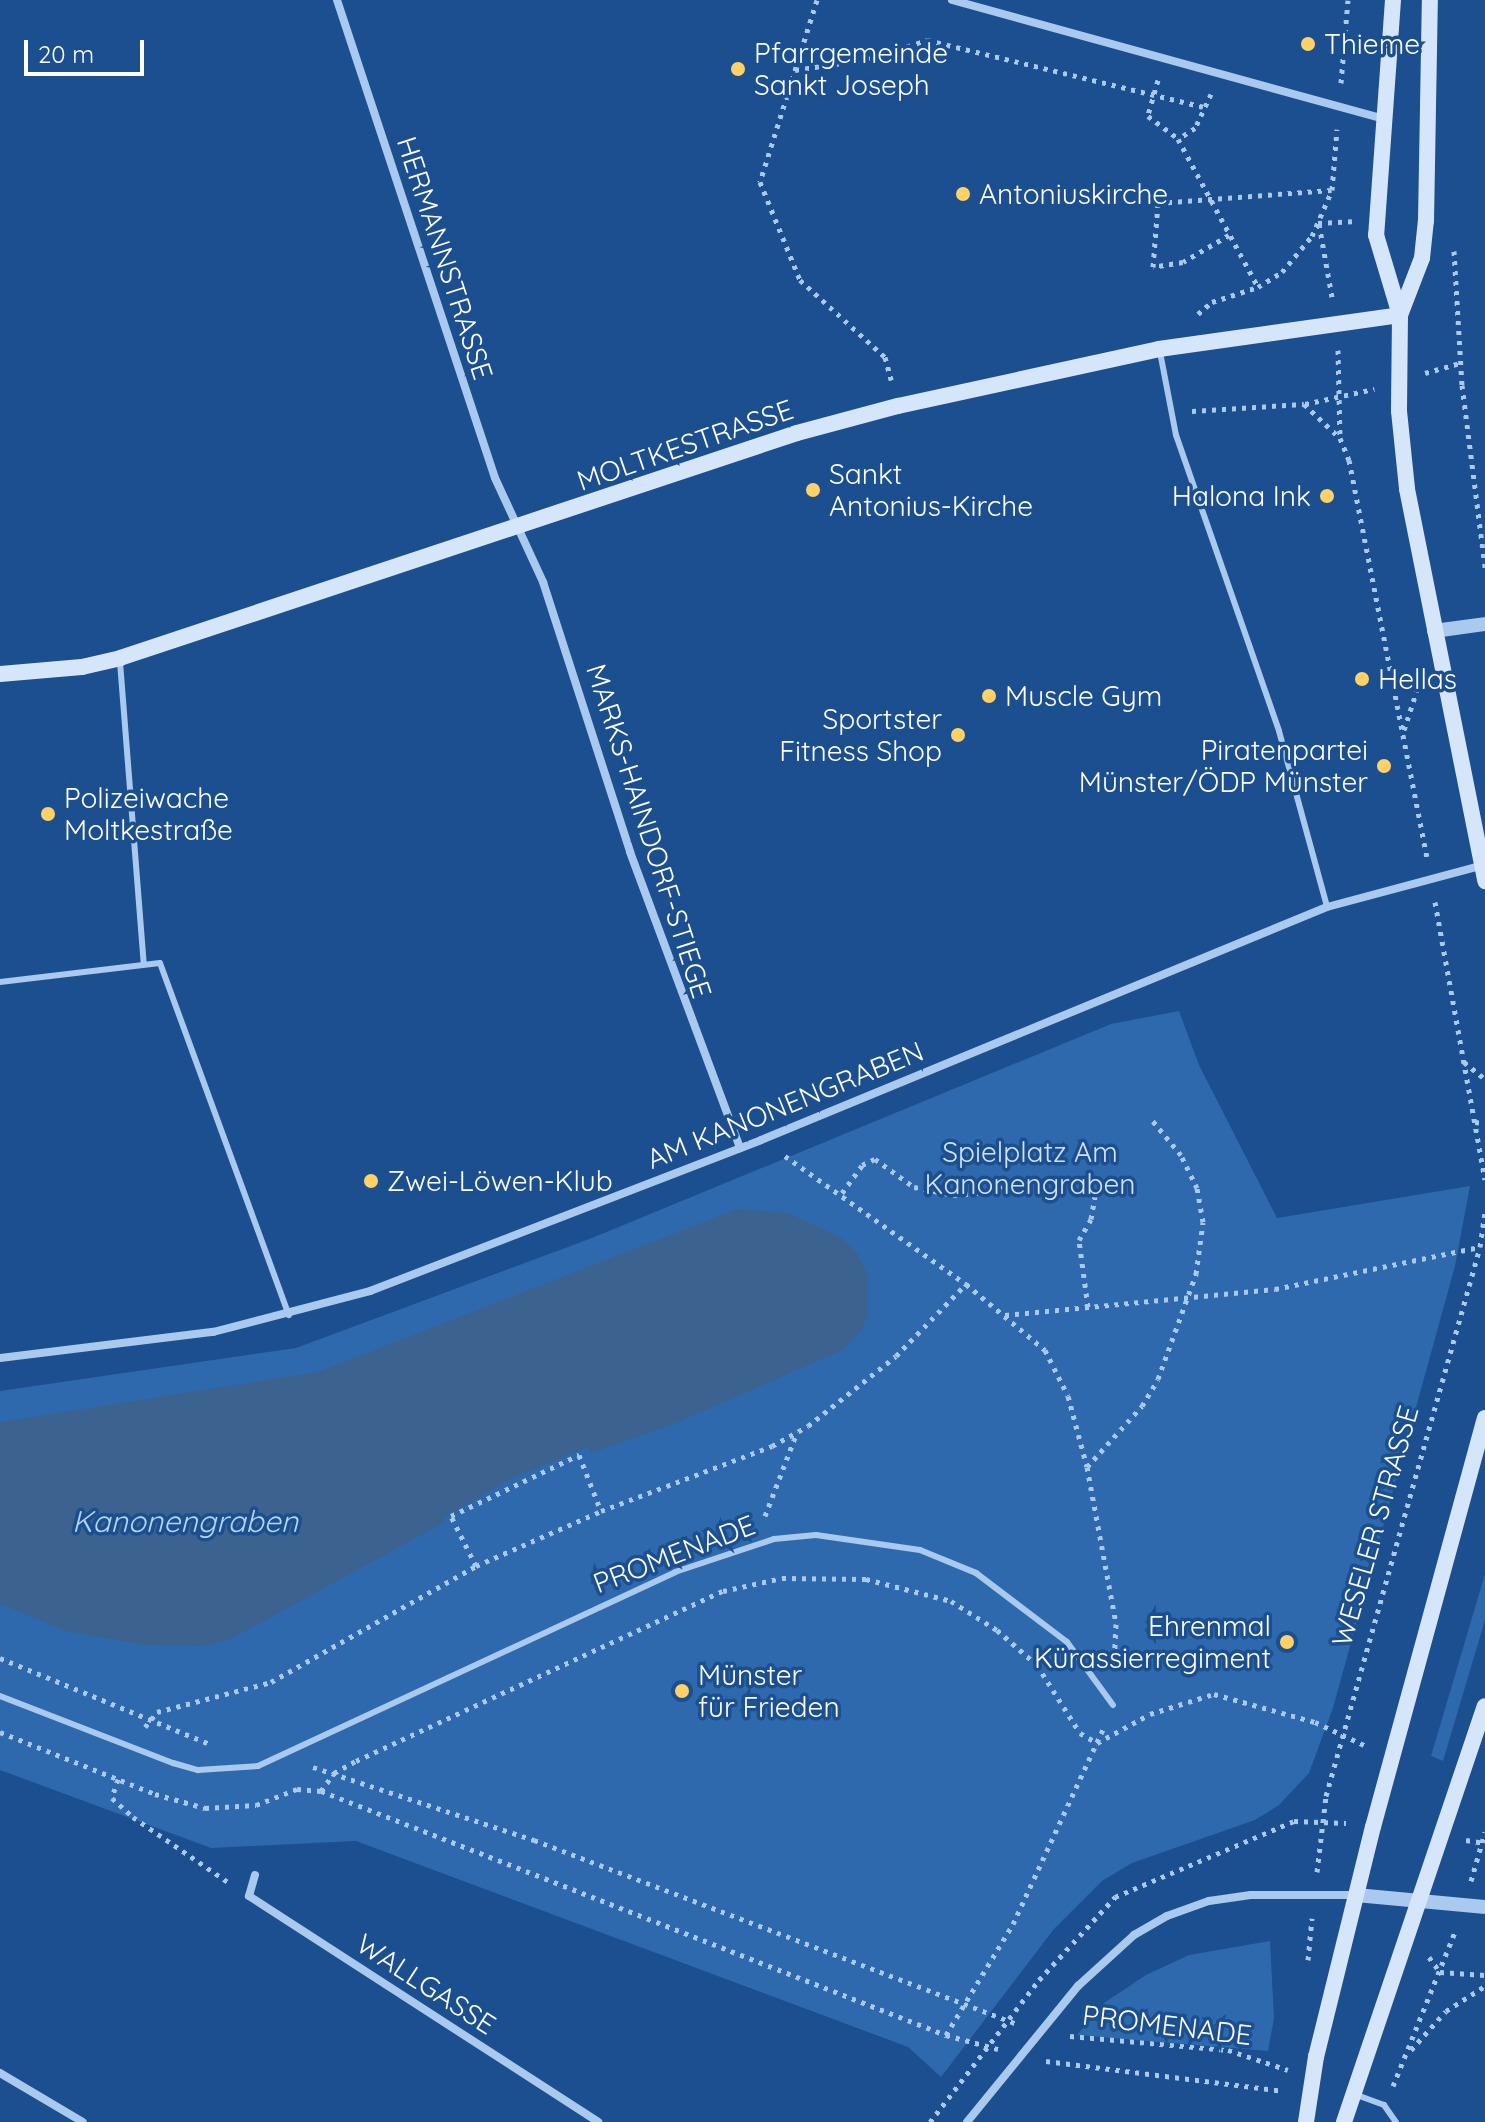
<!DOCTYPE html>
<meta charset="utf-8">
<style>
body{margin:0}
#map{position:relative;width:1485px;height:2122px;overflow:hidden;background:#1b4f8f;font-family:Quicksand,sans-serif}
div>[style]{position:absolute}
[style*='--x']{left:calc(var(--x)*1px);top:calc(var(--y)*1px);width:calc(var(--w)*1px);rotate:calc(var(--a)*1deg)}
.green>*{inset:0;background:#2e69ad}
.water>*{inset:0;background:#3c6290}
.path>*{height:5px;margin-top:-2.5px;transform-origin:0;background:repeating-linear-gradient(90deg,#a9c9ee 0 4px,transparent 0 10px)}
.service>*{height:6px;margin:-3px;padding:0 3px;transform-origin:3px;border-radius:3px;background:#a9c9ee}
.minor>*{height:8px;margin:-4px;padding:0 4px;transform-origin:4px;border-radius:4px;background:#a9c9ee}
.tertiary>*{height:14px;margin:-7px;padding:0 7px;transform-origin:7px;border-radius:7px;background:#a9c9ee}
.secondary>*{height:16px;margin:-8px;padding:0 8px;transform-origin:8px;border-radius:8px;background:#d6e6fa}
.dots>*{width:22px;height:22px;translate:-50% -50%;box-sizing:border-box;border:4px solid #1b4f8f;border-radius:50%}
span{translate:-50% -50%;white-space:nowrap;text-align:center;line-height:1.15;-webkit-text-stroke:7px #1b4f8f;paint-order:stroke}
.poi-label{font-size:28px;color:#fff}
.left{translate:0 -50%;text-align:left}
.right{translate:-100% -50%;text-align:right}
.street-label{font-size:28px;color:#fff}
.park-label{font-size:28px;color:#cfe3fa}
.water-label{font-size:30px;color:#b5d3f5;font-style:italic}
.scale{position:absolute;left:24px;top:40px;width:120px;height:36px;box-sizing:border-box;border:4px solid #fff;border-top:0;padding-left:10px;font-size:24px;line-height:28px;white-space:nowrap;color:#fff;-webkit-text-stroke:6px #1b4f8f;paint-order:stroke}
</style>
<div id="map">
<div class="green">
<i style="clip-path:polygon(1179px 1011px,1199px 1065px,1277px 1218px,1470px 1186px,1455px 1266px,1333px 1708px,1309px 1773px,1279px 1805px,1255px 1820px,1132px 1863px,1102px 1881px,1054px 1929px,941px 2077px,908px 2047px,356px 1841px,211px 1848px,0 1770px,0 1391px,296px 1348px,592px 1238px,1111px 1024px)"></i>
<i style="clip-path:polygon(1485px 1574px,1485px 1620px,1443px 1761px,1431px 1756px)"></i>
<i style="clip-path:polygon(1270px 1941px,1274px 2018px,1268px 2051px,1077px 2035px,1104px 2003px,1146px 1975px,1189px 1955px)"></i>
</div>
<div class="water">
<i style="clip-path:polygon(737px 1209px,788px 1213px,842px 1238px,857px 1253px,868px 1275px,868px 1315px,861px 1331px,843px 1350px,674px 1424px,591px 1453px,588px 1447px,510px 1479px,444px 1518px,443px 1523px,231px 1639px,203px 1646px,144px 1645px,66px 1631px,0 1604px,0 1422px,318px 1372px)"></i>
</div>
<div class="path">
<i style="--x:817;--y:0;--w:191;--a:107.4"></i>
<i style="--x:760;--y:182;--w:106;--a:67.8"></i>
<i style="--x:800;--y:280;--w:115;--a:42.2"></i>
<i style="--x:885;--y:357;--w:24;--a:75"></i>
<i style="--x:795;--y:70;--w:75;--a:-8.5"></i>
<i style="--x:869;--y:59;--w:61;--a:-18.1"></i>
<i style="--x:927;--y:40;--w:284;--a:13.6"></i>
<i style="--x:1158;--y:80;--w:37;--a:106"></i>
<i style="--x:1148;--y:116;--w:38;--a:37"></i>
<i style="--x:1341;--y:83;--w:83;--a:-85.2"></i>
<i style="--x:1211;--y:94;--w:38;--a:115"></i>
<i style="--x:1195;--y:128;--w:20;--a:147"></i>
<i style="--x:1178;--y:139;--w:168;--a:61.6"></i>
<i style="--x:1318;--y:223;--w:34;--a:-3"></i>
<i style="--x:1319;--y:224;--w:74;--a:79.9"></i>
<i style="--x:1229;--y:235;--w:53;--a:149.6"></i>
<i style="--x:1183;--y:262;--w:30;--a:171"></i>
<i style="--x:1153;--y:267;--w:64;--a:-85.5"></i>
<i style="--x:1158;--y:203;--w:174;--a:-4.3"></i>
<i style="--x:1454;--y:251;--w:134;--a:86.6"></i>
<i style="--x:1462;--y:385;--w:184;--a:82.8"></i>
<i style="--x:1198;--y:314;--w:18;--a:-41"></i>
<i style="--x:1212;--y:302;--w:48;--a:-18.1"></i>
<i style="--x:1258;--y:287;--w:28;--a:-32"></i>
<i style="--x:1282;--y:272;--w:47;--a:-50.2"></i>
<i style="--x:1312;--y:236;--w:50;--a:-66.5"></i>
<i style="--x:1332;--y:190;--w:61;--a:-85.3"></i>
<i style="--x:1338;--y:350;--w:86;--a:88.7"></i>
<i style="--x:1425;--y:373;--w:36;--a:-16"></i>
<i style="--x:1305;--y:404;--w:71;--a:-12.3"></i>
<i style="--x:1192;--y:411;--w:112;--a:-3.6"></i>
<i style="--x:1304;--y:404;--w:50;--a:43.4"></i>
<i style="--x:1340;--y:438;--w:24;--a:68"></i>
<i style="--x:1349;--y:460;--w:404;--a:78.9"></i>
<i style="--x:1404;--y:730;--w:42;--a:-72"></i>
<i style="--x:1435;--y:902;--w:282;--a:79.8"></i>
<i style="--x:1464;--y:1062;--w:27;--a:39"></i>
<i style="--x:1475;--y:1122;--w:10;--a:6"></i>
<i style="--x:785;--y:1156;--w:222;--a:35.3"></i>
<i style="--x:966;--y:1284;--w:103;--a:39.9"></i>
<i style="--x:1045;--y:1350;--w:51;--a:63.4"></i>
<i style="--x:1068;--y:1396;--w:73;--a:75"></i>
<i style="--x:1087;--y:1467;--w:160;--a:79.5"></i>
<i style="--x:1116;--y:1624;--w:40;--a:92.9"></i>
<i style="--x:842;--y:1193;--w:34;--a:-54"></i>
<i style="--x:862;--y:1165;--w:14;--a:-25"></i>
<i style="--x:875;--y:1159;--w:48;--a:35.7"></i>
<i style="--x:914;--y:1187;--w:41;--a:11.3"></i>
<i style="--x:954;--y:1195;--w:35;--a:-5"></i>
<i style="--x:989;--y:1192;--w:32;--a:-26"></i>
<i style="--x:1088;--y:1307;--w:68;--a:-97.7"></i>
<i style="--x:1079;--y:1240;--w:24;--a:-60"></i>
<i style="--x:1091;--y:1219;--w:28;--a:-80"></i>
<i style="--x:1096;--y:1191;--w:20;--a:-33"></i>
<i style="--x:1005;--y:1315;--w:271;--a:-5.5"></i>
<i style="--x:1275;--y:1289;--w:209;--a:-11.6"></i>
<i style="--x:1087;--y:1467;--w:82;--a:-48"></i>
<i style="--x:1142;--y:1406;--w:31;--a:-59"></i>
<i style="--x:1158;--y:1379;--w:112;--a:-70.1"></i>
<i style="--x:1196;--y:1274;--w:52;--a:-82.3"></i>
<i style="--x:1203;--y:1222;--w:35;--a:-100"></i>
<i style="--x:1197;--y:1188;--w:37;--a:-116"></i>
<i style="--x:1181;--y:1155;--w:45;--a:-129.6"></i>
<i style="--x:765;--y:1516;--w:90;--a:-69.1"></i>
<i style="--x:476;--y:1566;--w:56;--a:-116.6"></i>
<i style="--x:451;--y:1516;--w:142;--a:-25.5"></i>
<i style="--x:579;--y:1455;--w:60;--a:68.6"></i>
<i style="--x:0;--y:1658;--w:227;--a:22.3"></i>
<i style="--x:145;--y:1727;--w:19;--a:-51"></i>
<i style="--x:157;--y:1712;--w:118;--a:-14.7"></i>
<i style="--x:271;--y:1682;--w:236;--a:-29.5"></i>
<i style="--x:476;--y:1566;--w:137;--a:-23.7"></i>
<i style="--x:601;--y:1511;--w:183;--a:-20.8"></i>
<i style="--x:772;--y:1446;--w:41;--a:-29.1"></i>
<i style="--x:808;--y:1426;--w:112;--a:-38.5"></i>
<i style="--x:896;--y:1356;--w:100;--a:-45.8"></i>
<i style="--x:0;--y:1732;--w:167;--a:21.8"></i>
<i style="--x:155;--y:1794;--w:52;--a:15.6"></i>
<i style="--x:205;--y:1808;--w:51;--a:-3.4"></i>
<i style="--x:256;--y:1805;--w:44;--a:-21.3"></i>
<i style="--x:297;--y:1789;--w:24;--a:5"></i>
<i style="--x:321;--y:1791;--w:671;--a:21.33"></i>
<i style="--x:946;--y:2035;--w:54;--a:15.1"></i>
<i style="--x:313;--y:1767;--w:233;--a:18.3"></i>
<i style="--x:534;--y:1840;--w:517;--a:20.85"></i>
<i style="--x:118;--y:1779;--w:20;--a:108"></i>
<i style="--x:112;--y:1798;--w:28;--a:42"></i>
<i style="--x:133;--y:1817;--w:115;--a:34.4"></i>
<i style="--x:321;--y:1791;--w:22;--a:-54"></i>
<i style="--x:334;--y:1773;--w:25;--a:-29"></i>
<i style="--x:356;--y:1761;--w:404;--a:-24.9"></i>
<i style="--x:723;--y:1591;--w:60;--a:-12.4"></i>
<i style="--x:782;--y:1578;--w:84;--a:0.7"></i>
<i style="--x:866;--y:1579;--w:88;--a:14.5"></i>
<i style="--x:951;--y:1601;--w:54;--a:32.2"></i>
<i style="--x:997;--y:1630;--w:53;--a:41.2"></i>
<i style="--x:1037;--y:1665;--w:80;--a:57.7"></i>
<i style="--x:1080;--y:1733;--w:20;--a:30"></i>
<i style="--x:1097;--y:1743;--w:60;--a:-28.7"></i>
<i style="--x:1150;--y:1714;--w:67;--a:-17.4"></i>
<i style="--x:1214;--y:1694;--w:105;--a:15.5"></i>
<i style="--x:1315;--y:1722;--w:56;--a:25.2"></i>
<i style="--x:1466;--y:1840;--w:19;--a:9"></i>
<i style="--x:1317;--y:1872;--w:77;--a:-83.2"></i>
<i style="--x:1326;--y:1796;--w:570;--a:-74.33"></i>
<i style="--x:1480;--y:1247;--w:36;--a:-82"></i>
<i style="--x:1471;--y:1881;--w:51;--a:-74.1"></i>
<i style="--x:1429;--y:1957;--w:19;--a:54"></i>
<i style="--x:1440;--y:1972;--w:45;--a:3.8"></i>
<i style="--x:1308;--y:1960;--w:42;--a:-84.6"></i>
<i style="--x:946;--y:2035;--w:130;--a:-58.9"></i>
<i style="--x:1013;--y:1924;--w:219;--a:-65.2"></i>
<i style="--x:1070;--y:2036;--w:159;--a:5.1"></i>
<i style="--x:1228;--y:2050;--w:63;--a:18.4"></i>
<i style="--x:1411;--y:2050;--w:52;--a:-48.1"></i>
<i style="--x:1446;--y:2011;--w:46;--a:-32.7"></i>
<i style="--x:1046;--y:2061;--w:238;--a:7.2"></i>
<i style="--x:1393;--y:2086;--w:166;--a:-68.1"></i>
<i style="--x:930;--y:2122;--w:179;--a:-52.5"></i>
<i style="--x:1039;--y:1980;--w:113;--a:-47.5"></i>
<i style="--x:1115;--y:1897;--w:194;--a:-23"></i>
<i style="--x:1294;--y:1821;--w:52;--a:2.2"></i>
</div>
<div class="service">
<i style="--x:1160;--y:352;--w:85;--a:79.1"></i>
<i style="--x:1176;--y:435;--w:313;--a:70.8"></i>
<i style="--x:1279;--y:731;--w:182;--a:74.7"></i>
<i style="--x:120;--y:662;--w:303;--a:85.5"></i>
<i style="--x:0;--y:982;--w:161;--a:-6.8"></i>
<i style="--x:160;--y:963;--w:375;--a:69.9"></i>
<i style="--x:0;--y:1696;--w:186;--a:21.2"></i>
<i style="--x:173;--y:1763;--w:26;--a:16"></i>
<i style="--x:198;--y:1770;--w:60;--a:-3.8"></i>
<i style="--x:258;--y:1766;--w:460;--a:-24.9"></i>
<i style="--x:675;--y:1572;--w:104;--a:-18.4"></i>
<i style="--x:774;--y:1539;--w:42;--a:-5.4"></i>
<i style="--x:816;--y:1535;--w:105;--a:8.2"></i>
<i style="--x:920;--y:1550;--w:61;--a:22.3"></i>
<i style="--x:976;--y:1573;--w:114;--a:37.2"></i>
<i style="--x:1067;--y:1642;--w:78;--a:53.9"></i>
<i style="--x:1354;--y:2094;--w:32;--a:20"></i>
<i style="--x:1384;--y:2105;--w:21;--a:55"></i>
</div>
<div class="minor">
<i style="--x:337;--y:0;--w:503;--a:71.71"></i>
<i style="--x:495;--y:478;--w:115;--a:65.2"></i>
<i style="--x:543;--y:582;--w:284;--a:72.1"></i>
<i style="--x:630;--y:852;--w:316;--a:69.6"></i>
<i style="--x:952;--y:0;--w:448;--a:15.4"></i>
<i style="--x:0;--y:1358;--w:215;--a:-7"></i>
<i style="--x:213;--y:1332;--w:162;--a:-14.6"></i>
<i style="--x:370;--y:1291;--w:419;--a:-21.1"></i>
<i style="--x:761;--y:1140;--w:612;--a:-22.38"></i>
<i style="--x:1327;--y:907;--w:158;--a:-15"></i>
<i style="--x:255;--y:1875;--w:22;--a:106"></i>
<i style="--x:249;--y:1896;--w:416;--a:32.9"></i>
<i style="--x:0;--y:2073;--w:96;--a:30.6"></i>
<i style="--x:967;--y:2122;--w:176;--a:-50.8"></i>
<i style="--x:1078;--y:1986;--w:76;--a:-42.3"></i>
<i style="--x:1134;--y:1935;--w:38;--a:-30"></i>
<i style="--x:1167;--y:1916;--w:45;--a:-19.7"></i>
<i style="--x:1209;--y:1901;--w:42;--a:-8.1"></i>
<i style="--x:1251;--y:1895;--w:104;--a:0"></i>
</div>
<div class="tertiary">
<i style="--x:1434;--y:631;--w:51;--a:-7.8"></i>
<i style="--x:1356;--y:1895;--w:130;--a:5.3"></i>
</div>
<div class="secondary">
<i style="--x:1393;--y:0;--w:236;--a:94.1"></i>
<i style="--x:1376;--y:235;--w:84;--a:73.3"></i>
<i style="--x:1400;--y:315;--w:96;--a:90.6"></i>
<i style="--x:1399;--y:411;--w:78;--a:84.1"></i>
<i style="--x:1407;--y:489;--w:400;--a:78.7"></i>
<i style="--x:1400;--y:315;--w:61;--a:-68.9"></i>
<i style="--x:1422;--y:258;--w:37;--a:-84"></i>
<i style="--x:1426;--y:221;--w:221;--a:-89"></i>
<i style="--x:0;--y:674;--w:82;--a:-4.9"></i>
<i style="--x:82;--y:667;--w:39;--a:-13"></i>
<i style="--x:120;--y:658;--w:713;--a:-18.38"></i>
<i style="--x:797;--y:433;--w:105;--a:-15"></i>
<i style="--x:898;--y:406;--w:267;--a:-12.3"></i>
<i style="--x:1159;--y:349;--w:243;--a:-8"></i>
<i style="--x:1306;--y:2122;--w:66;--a:-81.3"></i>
<i style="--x:1316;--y:2057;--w:237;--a:-76.1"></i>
<i style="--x:1373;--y:1827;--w:424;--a:-74.7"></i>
<i style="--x:1344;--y:2122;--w:439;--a:-71.3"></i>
</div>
<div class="dots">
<i style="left:1308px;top:44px;background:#ffd166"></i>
<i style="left:738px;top:69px;background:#ffd166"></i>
<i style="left:963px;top:194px;background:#ffd166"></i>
<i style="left:813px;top:490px;background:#ffd166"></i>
<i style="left:1327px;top:496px;background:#ffd166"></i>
<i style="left:1362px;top:679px;background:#ffd166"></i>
<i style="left:989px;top:696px;background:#ffd166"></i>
<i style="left:958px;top:735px;background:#ffd166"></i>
<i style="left:1384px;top:766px;background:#ffd166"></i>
<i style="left:48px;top:814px;background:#ffd166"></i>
<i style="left:371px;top:1181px;background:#ffd166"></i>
<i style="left:1287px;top:1642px;background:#ffd166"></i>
<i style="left:682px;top:1691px;background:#ffd166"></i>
</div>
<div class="poi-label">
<span class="left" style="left:1324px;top:44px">Thieme</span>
<span class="left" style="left:754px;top:69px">Pfarrgemeinde<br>Sankt Joseph</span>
<span class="left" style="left:979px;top:194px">Antoniuskirche</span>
<span class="left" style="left:829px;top:490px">Sankt<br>Antonius-Kirche</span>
<span class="right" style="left:1311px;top:496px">Halona Ink</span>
<span class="left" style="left:1378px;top:679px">Hellas</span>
<span class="left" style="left:1005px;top:696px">Muscle Gym</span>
<span class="right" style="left:942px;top:735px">Sportster<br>Fitness Shop</span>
<span class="right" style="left:1368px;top:766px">Piratenpartei<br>Münster/ÖDP Münster</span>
<span class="left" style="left:64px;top:814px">Polizeiwache<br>Moltkestraße</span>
<span class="left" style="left:387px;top:1181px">Zwei-Löwen-Klub</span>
<span class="right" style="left:1271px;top:1642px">Ehrenmal<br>Kürassierregiment</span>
<span class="left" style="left:698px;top:1691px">Münster<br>für Frieden</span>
</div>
<div class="street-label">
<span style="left:445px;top:258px;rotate:72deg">HERMANNSTRASSE</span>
<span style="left:685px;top:445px;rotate:-19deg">MOLTKESTRASSE</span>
<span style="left:649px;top:831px;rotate:72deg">MARKS-HAINDORF-STIEGE</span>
<span style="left:785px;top:1105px;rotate:-22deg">AM KANONENGRABEN</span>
<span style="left:1375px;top:1526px;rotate:-74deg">WESELER STRASSE</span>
<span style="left:674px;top:1554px;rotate:-21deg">PROMENADE</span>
<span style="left:426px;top:1984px;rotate:33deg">WALLGASSE</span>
<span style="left:1167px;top:2025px;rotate:7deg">PROMENADE</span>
</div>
<div class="park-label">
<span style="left:1030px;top:1168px">Spielplatz Am<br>Kanonengraben</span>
</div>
<div class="water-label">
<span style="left:185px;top:1521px">Kanonengraben</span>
</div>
<div class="scale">20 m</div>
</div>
